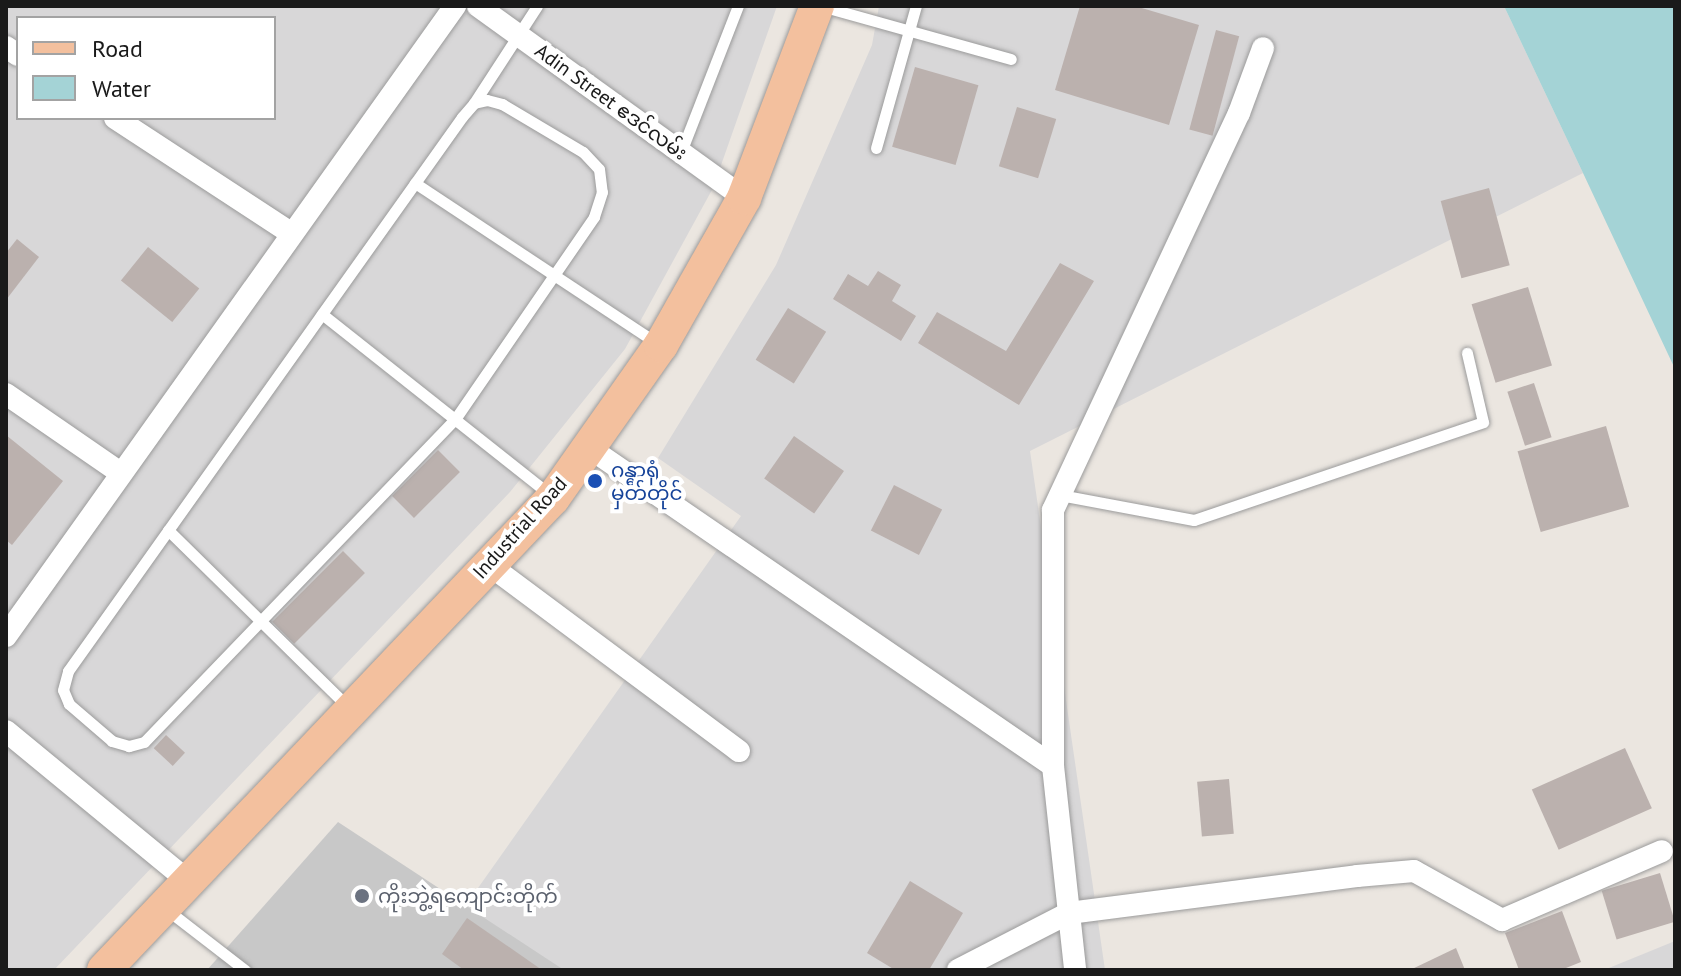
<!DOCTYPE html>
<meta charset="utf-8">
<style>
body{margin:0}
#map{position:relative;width:1681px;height:976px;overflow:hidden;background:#ebe6e0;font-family:"PT Sans","Noto Sans Myanmar",sans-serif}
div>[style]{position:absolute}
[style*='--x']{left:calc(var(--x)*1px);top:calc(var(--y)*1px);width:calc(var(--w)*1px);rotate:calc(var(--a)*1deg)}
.residential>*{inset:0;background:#d8d7d8}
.religious>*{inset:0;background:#c8c8c8}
.water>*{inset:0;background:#a4d3d6}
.building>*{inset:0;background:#bbb1ae;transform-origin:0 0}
.roads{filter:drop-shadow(0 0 2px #9b9b9b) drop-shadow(0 0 2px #9b9b9b)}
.lane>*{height:11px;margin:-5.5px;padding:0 5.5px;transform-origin:5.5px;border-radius:5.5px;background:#fff}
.street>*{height:22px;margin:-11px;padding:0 11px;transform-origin:11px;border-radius:11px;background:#fff}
.primary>*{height:34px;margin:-17px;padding:0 17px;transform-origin:17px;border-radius:17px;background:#f3c09e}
.dots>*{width:22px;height:22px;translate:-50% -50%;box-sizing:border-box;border:4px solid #fff;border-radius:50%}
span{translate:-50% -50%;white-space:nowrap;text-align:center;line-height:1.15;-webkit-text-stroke:8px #fff;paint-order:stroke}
.street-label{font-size:20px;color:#1a1a1a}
.transit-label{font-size:20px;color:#164399}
.left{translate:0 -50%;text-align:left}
.worship-label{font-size:20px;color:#5b616d}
.frame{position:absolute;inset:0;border:8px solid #1a1a1a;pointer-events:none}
.legend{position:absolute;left:16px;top:16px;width:260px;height:104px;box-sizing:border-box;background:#fff;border:2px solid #a3a3a3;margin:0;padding:10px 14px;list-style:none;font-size:24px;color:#1a1a1a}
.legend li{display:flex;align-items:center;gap:16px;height:40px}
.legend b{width:40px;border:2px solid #a3a3a3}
</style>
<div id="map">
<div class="residential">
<i style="clip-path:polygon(evenodd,6px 6px,777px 6px,713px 188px,625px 349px,510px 492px,54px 970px,6px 970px,6px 6px,18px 18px,274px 18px,274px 118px,18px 118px,18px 18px)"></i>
<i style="clip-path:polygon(879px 6px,1504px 6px,1583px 173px,1030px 451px,1105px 970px,420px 970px,741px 516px,658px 458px,776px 265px,872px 45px)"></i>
<i style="clip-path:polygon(1675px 941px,1675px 970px,1604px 970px)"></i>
</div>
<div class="religious">
<i style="clip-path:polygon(338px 822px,564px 970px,207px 970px)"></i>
</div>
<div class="water">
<i style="clip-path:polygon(1504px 6px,1675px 6px,1675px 369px,1583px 173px)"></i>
</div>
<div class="building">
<i style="clip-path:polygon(1080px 6px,1135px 6px,1199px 25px,1169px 125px,1055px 90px)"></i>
<i style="left:1216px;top:30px;width:24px;height:103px;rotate:15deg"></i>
<i style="left:915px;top:67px;width:66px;height:83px;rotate:16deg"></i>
<i style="left:1017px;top:107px;width:41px;height:62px;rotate:17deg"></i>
<i style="left:1489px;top:188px;width:80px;height:50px;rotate:75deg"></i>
<i style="clip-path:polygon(17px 239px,39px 257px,6px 300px,6px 253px)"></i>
<i style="left:148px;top:247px;width:66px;height:43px;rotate:39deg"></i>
<i style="clip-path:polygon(1060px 263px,1094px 281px,1019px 405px,918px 343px,937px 312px,1006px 351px)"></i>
<i style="clip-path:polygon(878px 271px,901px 285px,892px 301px,916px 316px,901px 341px,833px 299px,848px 274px,868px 286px)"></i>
<i style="left:1528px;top:287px;width:82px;height:59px;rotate:73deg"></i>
<i style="left:788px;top:308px;width:45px;height:61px;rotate:32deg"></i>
<i style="left:1534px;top:383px;width:57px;height:28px;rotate:72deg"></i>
<i style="left:1606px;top:426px;width:84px;height:92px;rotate:74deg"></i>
<i style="clip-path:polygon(6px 435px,63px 481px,12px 545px,6px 540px)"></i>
<i style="left:794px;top:436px;width:61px;height:52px;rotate:35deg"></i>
<i style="left:438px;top:450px;width:31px;height:65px;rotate:45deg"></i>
<i style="left:894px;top:485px;width:54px;height:51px;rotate:27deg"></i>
<i style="left:343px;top:551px;width:31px;height:100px;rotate:45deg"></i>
<i style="left:166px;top:735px;width:26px;height:18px;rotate:43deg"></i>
<i style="left:1625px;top:748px;width:66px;height:102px;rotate:66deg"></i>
<i style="left:1229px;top:779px;width:55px;height:32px;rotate:85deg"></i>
<i style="left:1660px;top:873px;width:51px;height:61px;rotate:73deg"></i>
<i style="clip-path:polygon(910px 881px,963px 913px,929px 970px,895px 970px,867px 953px)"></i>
<i style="clip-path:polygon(1562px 911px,1581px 962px,1561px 970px,1519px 970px,1505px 933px)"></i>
<i style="clip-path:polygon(467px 918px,522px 956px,542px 970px,464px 970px,442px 954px)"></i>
<i style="clip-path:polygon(1456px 948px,1465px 970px,1410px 970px)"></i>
</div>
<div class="roads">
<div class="lane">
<i style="--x:821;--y:6;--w:197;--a:15.6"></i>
<i style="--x:487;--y:100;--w:16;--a:15"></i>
<i style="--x:502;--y:104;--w:94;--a:30.7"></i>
<i style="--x:583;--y:152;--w:23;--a:47"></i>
<i style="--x:599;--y:169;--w:23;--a:83"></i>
<i style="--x:602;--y:192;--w:26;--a:108"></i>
<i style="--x:594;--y:217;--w:245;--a:124.5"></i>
<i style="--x:455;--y:419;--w:448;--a:133.9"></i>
<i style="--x:144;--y:742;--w:16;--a:165"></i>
<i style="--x:129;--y:746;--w:18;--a:-164"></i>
<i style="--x:112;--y:741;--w:57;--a:-139.3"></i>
<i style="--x:69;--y:704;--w:15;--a:-113"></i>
<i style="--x:63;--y:690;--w:20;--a:-75"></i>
<i style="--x:68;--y:671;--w:680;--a:-54.58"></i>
<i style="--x:462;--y:117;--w:18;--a:-49"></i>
<i style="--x:474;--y:103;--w:13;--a:-13"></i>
<i style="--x:474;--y:103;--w:116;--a:-57"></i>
<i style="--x:876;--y:148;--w:148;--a:-74.3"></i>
<i style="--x:681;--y:152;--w:157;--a:-68.7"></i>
<i style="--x:415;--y:183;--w:290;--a:33.5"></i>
<i style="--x:322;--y:314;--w:291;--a:38.4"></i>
<i style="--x:1060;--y:495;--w:136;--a:10.6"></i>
<i style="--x:1194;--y:520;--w:305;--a:-18.7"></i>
<i style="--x:1483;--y:422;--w:71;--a:-103.1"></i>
<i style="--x:168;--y:530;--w:254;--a:44.5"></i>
<i style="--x:166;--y:909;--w:100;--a:37.7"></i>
</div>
<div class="street">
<i style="--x:478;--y:6;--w:328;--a:35.8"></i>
<i style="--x:6;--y:47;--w:14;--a:34"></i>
<i style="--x:115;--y:118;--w:210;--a:33.2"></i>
<i style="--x:6;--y:394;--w:137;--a:34.6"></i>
<i style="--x:588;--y:447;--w:564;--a:34.45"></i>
<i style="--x:1053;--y:766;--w:205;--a:83.8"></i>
<i style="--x:488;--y:564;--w:313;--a:36.7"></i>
<i style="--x:6;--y:636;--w:774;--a:-54.52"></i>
<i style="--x:6;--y:731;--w:234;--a:39.5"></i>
<i style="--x:1053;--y:766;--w:256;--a:-90"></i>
<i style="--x:1053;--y:510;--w:438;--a:-64.9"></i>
<i style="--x:1239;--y:113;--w:69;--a:-69.7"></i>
<i style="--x:958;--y:970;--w:125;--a:-27.2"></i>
<i style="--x:1069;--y:913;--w:290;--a:-7.3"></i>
<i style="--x:1357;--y:876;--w:57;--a:-5"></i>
<i style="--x:1414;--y:871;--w:101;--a:29.1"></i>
<i style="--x:1502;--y:920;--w:174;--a:-23.3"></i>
</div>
<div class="primary">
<i style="--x:104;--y:970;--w:651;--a:-46.43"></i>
<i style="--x:553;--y:498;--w:187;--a:-54.8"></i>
<i style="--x:661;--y:345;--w:169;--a:-60.5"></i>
<i style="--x:744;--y:198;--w:205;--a:-69.2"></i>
</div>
</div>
<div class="dots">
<i style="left:595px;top:481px;background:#1a4fb4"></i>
<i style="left:362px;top:896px;background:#6b7280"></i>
</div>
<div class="street-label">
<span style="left:611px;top:102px;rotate:36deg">Adin Street ဧဒင်လမ်း</span>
<span style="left:520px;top:528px;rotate:-48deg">Industrial Road</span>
</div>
<div class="transit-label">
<span class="left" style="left:611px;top:482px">ဂန္ဓာရုံ<br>မှတ်တိုင်</span>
</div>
<div class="worship-label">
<span class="left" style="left:378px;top:896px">ကိုးဘွဲ့ရကျောင်းတိုက်</span>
</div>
<div class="frame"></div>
<ul class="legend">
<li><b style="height:10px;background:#f3c09e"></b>Road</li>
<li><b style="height:22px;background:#a4d3d6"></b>Water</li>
</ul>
</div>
